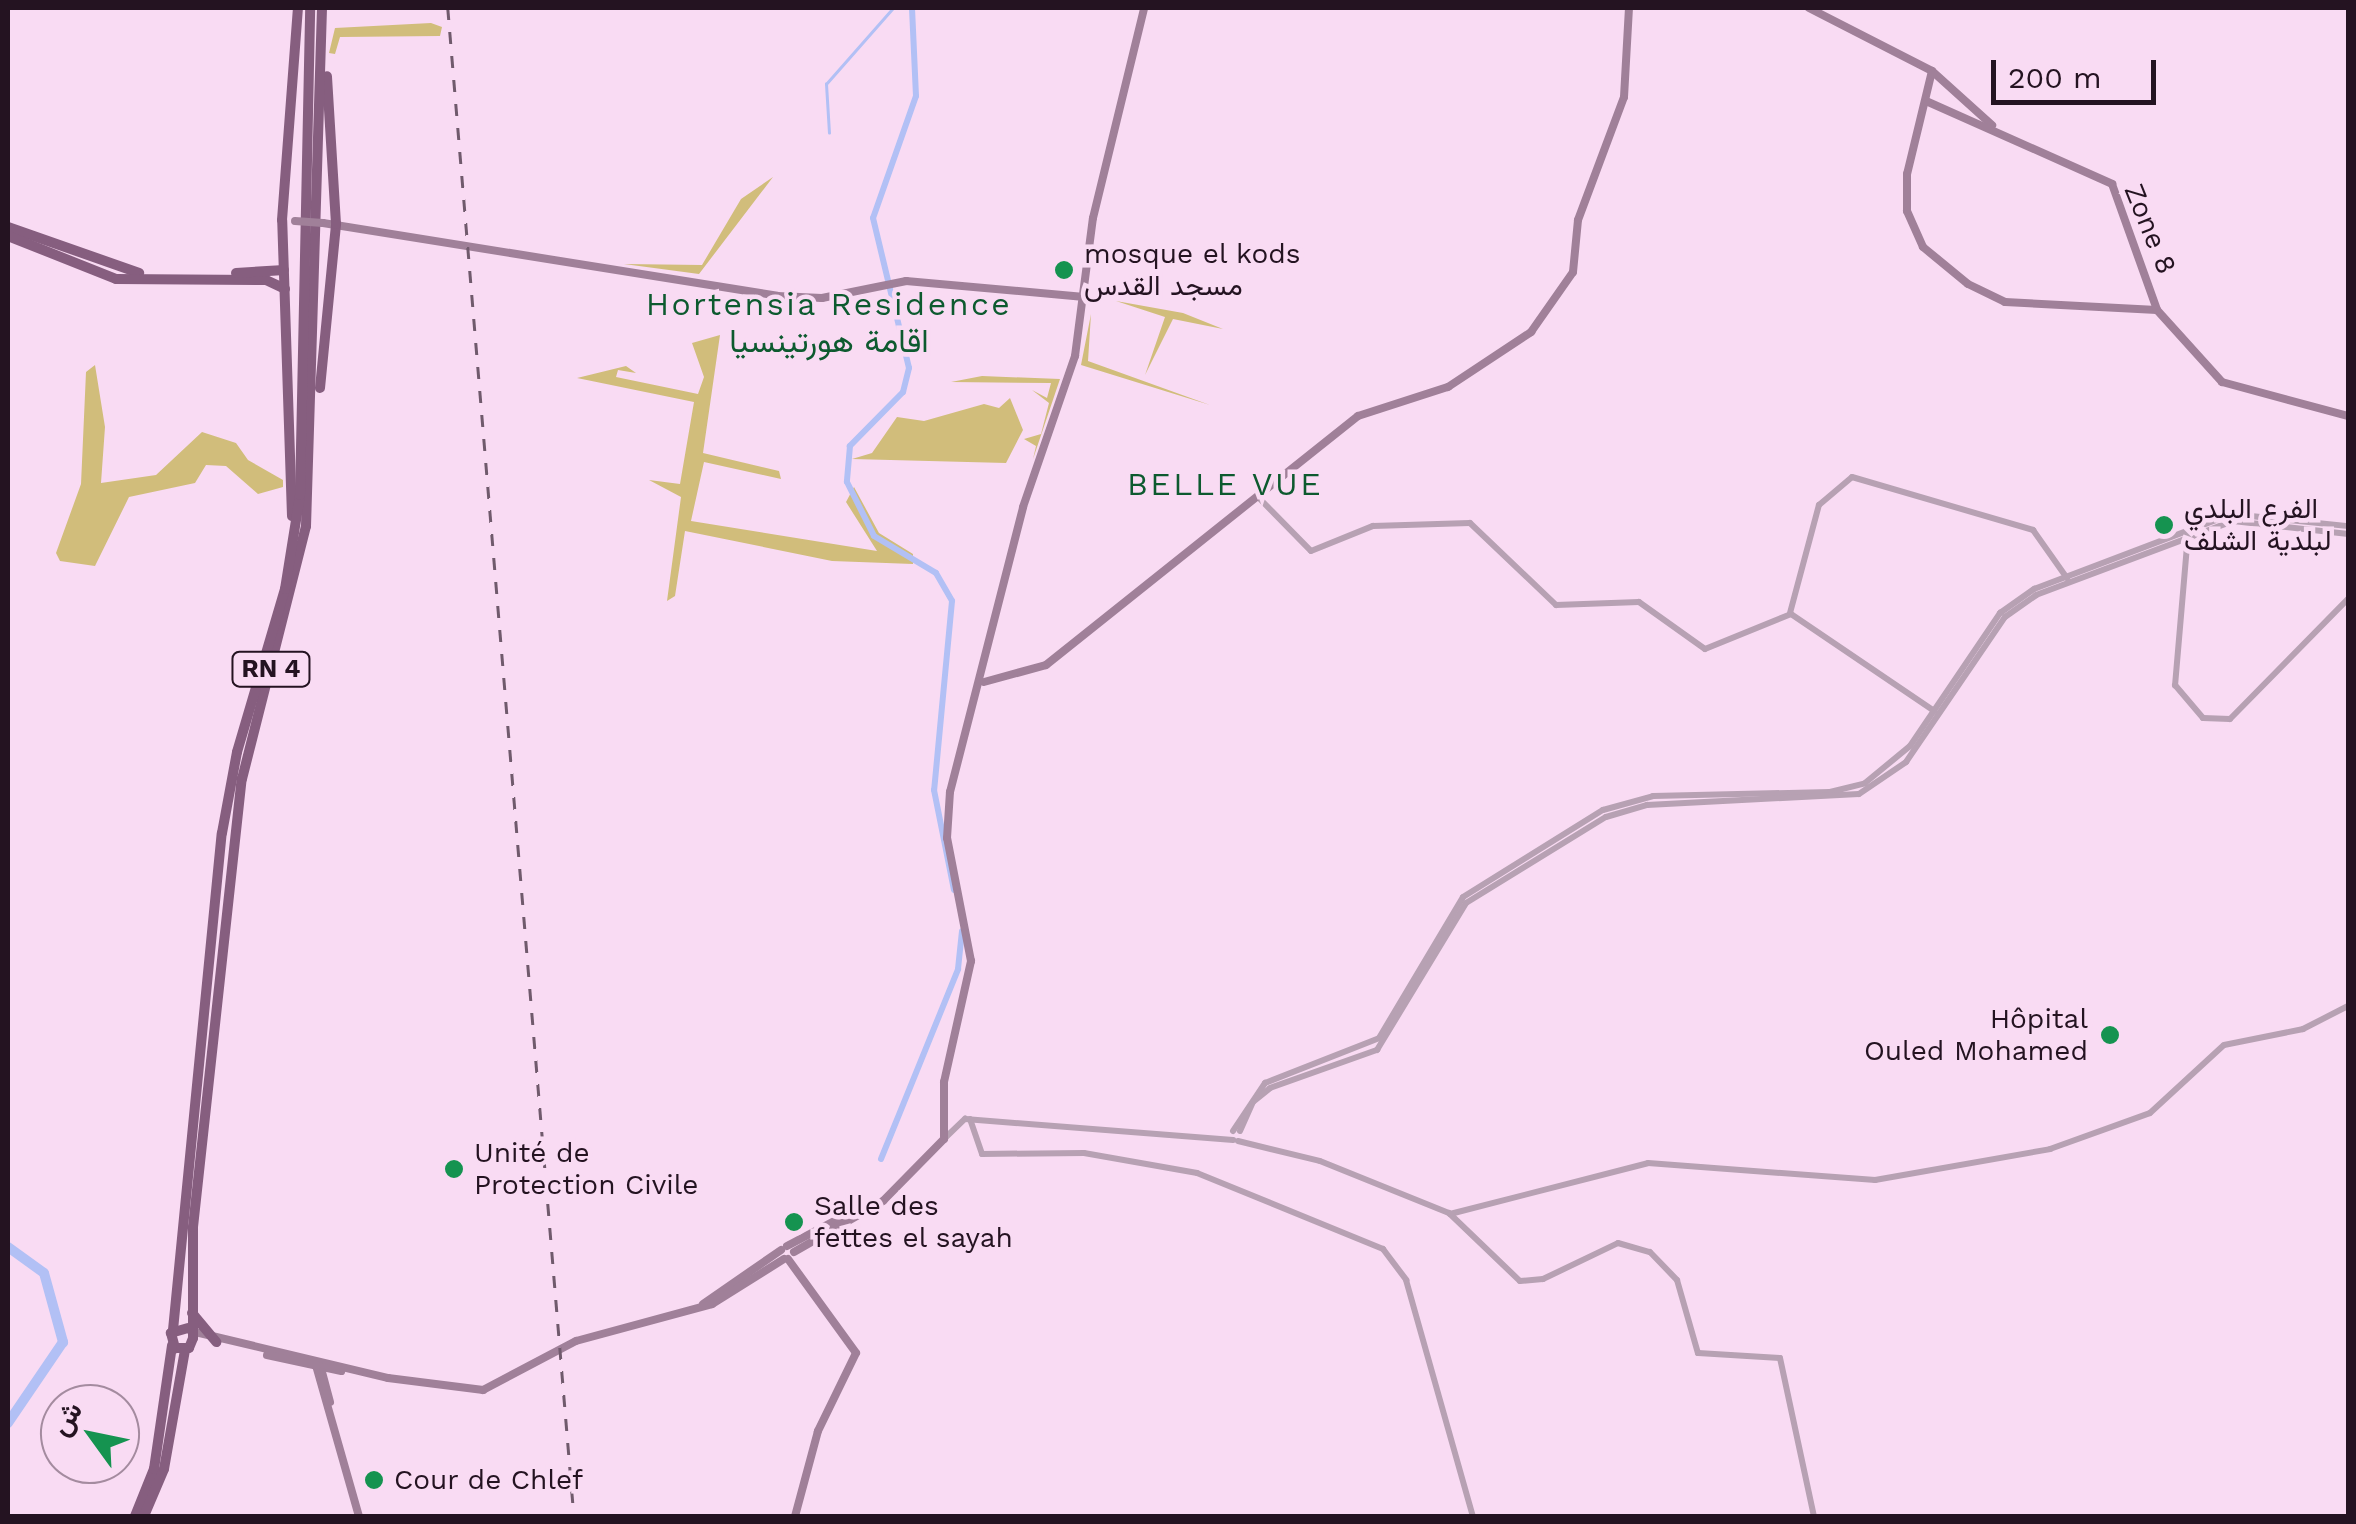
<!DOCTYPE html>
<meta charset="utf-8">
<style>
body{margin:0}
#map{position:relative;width:2356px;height:1524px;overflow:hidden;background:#f9dbf3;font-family:"Work Sans",Vazirmatn,sans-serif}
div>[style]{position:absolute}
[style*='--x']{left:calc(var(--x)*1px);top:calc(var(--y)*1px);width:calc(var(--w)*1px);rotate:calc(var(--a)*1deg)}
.green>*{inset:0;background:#d1bd7b}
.stream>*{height:2.5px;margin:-1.25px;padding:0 1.25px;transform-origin:1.25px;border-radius:1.25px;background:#b2c0f5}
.canal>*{height:6px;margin:-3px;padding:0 3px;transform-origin:3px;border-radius:3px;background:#b2c0f5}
.river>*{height:10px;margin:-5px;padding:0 5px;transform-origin:5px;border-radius:5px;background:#b2c0f5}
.tertiary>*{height:6px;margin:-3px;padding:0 3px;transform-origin:3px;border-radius:3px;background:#b7a1b3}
.secondary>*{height:8px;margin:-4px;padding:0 4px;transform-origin:4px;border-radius:4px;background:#a08099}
.trunk>*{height:10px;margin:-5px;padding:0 5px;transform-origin:5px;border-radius:5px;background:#865e7f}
.rail>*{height:2.5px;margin-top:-1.25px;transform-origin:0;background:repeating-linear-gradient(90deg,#705a6c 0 12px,transparent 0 24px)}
.secondary-bridge>*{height:8px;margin:-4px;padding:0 4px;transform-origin:4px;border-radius:4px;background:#a08099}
.dots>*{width:28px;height:28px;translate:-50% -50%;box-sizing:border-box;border:5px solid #f9dbf3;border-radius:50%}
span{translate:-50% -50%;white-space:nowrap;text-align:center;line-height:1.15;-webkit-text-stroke:9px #f9dbf3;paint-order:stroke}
.shield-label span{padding:2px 8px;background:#f9dbf3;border:2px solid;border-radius:8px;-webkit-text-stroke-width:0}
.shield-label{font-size:25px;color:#241321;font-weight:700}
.street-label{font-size:28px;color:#241321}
.poi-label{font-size:28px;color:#241321}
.left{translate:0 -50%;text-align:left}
.right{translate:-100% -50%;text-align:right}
.quarter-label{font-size:32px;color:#0d5a2f;letter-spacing:2.5px}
.frame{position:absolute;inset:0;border:10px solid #241321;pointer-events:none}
.north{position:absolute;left:40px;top:1384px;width:100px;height:100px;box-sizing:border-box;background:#f9dbf3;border:2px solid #a48b9f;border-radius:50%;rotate:303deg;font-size:28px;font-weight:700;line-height:40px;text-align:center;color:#241321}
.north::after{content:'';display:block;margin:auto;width:35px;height:45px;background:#159350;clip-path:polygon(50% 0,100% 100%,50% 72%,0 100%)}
.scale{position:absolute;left:1991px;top:60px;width:165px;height:45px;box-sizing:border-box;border:5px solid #241321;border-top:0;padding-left:12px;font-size:30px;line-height:35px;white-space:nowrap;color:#241321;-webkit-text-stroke:8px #f9dbf3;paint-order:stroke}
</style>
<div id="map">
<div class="green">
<i style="clip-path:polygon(431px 23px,442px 27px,440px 36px,340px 37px,335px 54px,329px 53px,335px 28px)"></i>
<i style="clip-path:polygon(773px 177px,699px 274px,624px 264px,702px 265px,741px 199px)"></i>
<i style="clip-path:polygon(1116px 301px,1183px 313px,1223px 329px,1173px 319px,1145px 375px,1165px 317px)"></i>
<i style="clip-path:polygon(1091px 314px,1088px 361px,1210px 405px,1081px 365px)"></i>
<i style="clip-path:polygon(720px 335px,703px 453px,779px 471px,781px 479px,704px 462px,691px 521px,877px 551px,846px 502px,854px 487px,879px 533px,913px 554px,913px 564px,832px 561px,685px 531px,675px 596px,667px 601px,681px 497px,649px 480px,680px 484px,694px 402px,577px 378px,626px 366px,636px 373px,618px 370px,616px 377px,698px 394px,704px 377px,692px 343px)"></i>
<i style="clip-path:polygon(95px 365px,105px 427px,101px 483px,156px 475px,202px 432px,236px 443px,248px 460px,283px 480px,283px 487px,258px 494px,226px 466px,206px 465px,195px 483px,129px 497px,95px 566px,60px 561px,56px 553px,81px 484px,86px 372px)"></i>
<i style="clip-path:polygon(982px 376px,1060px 379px,1033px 459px,1036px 446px,1024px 439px,1041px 434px,1049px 403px,1032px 390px,1047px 398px,1051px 383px,951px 382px)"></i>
<i style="clip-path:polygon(1010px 398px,1023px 430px,1006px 463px,852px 459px,872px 453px,897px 417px,924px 421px,984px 404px,999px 408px)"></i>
</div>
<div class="stream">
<i style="--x:829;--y:133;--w:49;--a:-93.5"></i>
<i style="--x:826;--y:84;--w:101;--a:-48.6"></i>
</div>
<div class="canal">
<i style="--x:912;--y:8;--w:88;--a:87.4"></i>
<i style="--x:916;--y:96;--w:129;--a:109.4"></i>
<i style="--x:873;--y:218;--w:154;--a:76.5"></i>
<i style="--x:909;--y:368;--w:25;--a:104"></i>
<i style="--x:903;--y:392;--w:76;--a:134.5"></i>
<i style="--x:850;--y:446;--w:36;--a:95"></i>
<i style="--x:847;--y:482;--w:60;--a:63.4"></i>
<i style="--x:874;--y:536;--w:72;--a:30.8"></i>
<i style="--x:936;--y:573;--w:32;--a:60"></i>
<i style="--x:952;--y:601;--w:190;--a:95.4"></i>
<i style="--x:934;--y:790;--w:102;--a:78.7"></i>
<i style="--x:881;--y:1159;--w:205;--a:-67.9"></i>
<i style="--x:958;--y:969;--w:38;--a:-84"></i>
</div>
<div class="river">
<i style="--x:8;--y:1247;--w:44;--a:35.8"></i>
<i style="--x:44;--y:1273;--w:72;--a:74.6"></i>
<i style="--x:63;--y:1342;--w:98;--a:124.2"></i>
</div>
<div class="tertiary">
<i style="--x:1259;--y:498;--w:74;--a:45.5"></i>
<i style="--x:1311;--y:551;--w:67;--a:-22"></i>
<i style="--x:1373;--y:526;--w:97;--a:-1.8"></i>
<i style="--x:1470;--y:523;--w:119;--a:43.6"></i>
<i style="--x:1556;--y:605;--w:83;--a:-2.1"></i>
<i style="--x:1639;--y:602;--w:81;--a:35.5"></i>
<i style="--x:1705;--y:649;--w:93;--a:-22.1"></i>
<i style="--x:1791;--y:614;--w:173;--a:34.1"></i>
<i style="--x:2188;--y:534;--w:152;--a:94.9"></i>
<i style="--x:2175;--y:685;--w:43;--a:49.7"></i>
<i style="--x:2203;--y:718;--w:27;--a:2"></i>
<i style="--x:2230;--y:719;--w:168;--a:-45.5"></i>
<i style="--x:1790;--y:613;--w:112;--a:-75"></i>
<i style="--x:1819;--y:505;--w:43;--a:-40.3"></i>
<i style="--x:1852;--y:477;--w:189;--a:16.3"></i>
<i style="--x:2033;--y:530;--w:59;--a:54.7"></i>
<i style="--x:970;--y:1119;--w:37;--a:71"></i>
<i style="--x:982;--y:1154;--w:102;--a:-0.6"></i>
<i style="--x:1084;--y:1153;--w:115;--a:10"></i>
<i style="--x:1197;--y:1173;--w:201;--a:22.2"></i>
<i style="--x:1383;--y:1249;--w:39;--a:53"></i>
<i style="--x:1406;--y:1280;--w:245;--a:74.2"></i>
<i style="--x:1233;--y:1131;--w:58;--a:-56.3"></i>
<i style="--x:1265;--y:1083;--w:123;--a:-21.5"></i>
<i style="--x:1379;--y:1038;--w:164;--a:-59.2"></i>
<i style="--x:1463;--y:897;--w:165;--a:-31.9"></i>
<i style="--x:1603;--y:810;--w:52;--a:-15.6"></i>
<i style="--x:1653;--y:796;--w:177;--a:-1.3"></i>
<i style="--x:1830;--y:792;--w:36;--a:-14"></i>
<i style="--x:1865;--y:783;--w:58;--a:-39.4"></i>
<i style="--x:1910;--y:746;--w:161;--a:-55.9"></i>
<i style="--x:2000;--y:613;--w:42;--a:-35.2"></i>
<i style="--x:2034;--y:589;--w:211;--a:-20.8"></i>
<i style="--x:2231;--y:514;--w:118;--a:5.9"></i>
<i style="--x:1240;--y:1131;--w:32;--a:-66"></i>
<i style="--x:1253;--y:1102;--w:22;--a:-39"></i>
<i style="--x:1270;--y:1088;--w:114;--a:-19.6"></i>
<i style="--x:1377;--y:1050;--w:172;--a:-58.8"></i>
<i style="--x:1466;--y:903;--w:164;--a:-31.6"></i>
<i style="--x:1606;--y:817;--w:43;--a:-16.3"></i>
<i style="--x:1647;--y:805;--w:212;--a:-3"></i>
<i style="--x:1859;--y:794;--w:57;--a:-34.2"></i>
<i style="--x:1906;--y:762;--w:176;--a:-55.7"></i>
<i style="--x:2005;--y:617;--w:38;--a:-35"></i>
<i style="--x:2036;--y:595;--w:210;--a:-20.6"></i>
<i style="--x:2233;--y:521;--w:116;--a:6.4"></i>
<i style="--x:945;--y:1138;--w:28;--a:-44"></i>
<i style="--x:965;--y:1119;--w:269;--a:4.5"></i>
<i style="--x:1238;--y:1141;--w:84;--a:13.7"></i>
<i style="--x:1320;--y:1161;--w:139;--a:22"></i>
<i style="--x:1449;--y:1213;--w:98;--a:43.8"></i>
<i style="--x:1520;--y:1281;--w:23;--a:-5"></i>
<i style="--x:1543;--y:1279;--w:83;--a:-25.6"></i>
<i style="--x:1618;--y:1243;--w:33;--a:16"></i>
<i style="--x:1650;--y:1252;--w:39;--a:46"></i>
<i style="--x:1677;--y:1280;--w:76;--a:74"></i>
<i style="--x:1698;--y:1353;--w:82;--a:3.5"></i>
<i style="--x:1780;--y:1358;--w:162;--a:77.9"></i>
<i style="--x:1450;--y:1214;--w:204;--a:-14.4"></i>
<i style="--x:1648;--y:1163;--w:228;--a:4.3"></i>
<i style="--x:1875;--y:1180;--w:178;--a:-10"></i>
<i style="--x:2050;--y:1149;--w:106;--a:-19.8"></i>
<i style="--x:2150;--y:1113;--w:100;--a:-42.6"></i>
<i style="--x:2224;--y:1045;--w:81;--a:-11.4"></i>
<i style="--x:2303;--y:1029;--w:51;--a:-27.1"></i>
</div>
<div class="secondary">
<i style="--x:1809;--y:8;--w:138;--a:27.1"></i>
<i style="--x:1932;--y:71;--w:106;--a:103.6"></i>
<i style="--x:1907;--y:174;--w:37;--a:90"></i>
<i style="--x:1907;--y:211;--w:39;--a:66"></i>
<i style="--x:1923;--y:247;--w:58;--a:39.4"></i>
<i style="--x:1968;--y:284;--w:41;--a:25.9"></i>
<i style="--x:2005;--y:302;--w:152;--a:3"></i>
<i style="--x:2157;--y:310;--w:97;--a:47.9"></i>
<i style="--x:2222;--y:382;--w:131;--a:15.1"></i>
<i style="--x:1932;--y:71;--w:81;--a:42"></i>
<i style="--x:1926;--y:101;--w:204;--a:24"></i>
<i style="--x:2112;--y:184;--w:134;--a:70.3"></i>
<i style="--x:323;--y:223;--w:460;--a:9.1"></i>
<i style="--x:777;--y:296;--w:45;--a:2.5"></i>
<i style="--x:822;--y:298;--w:86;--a:-11.4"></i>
<i style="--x:906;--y:281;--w:179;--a:5.1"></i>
<i style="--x:984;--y:682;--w:64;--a:-15.3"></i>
<i style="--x:1046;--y:665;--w:399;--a:-38.6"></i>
<i style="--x:1358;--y:416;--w:95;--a:-17.9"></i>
<i style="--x:1448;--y:387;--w:100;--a:-33.5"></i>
<i style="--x:1531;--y:332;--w:73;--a:-55"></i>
<i style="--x:1573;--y:272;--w:52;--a:-84.5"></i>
<i style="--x:1578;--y:220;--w:131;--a:-69.5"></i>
<i style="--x:1624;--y:97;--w:89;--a:-86.8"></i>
<i style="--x:787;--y:1246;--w:84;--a:-27.8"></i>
<i style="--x:794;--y:1252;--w:103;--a:-29.8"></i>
<i style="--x:883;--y:1201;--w:87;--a:-45.5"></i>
<i style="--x:944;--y:1139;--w:57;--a:-90"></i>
<i style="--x:944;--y:1082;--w:124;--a:-77.4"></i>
<i style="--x:971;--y:961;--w:125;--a:-101"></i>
<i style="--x:947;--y:838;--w:46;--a:-86.3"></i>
<i style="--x:950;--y:792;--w:294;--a:-75.6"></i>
<i style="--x:1023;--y:507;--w:160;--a:-71"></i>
<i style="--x:1075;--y:356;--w:139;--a:-82.6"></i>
<i style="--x:1093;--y:218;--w:216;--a:-76.3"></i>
<i style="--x:788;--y:1259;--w:116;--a:54.1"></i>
<i style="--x:856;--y:1353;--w:87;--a:116"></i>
<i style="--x:818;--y:1431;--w:88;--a:105.1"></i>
<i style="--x:703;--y:1304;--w:95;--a:-34.7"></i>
<i style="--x:191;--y:1331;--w:203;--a:13.4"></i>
<i style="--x:388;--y:1378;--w:96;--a:7.2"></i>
<i style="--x:483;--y:1390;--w:105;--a:-27.8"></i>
<i style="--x:576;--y:1341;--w:141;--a:-15.2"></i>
<i style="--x:712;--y:1304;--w:85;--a:-32"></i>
<i style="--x:267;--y:1355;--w:76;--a:12.2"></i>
<i style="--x:315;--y:1362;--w:160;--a:74.1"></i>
<i style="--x:322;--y:1372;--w:31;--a:75"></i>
</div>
<div class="trunk">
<i style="--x:8;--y:227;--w:139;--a:19.3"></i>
<i style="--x:8;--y:236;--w:116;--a:21.7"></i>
<i style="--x:116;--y:279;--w:150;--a:0.4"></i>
<i style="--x:266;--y:280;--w:21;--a:25"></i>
<i style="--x:236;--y:273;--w:48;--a:-3.6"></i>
<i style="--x:320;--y:388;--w:165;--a:-84.4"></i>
<i style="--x:336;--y:224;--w:148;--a:-93.5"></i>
<i style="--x:292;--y:516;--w:296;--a:-91.9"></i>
<i style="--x:282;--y:220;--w:213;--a:-85.7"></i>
<i style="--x:192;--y:1313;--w:38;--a:50"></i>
<i style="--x:188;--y:1328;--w:18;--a:164"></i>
<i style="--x:171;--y:1333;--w:16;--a:75"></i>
<i style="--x:175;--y:1348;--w:14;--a:0"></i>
<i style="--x:189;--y:1348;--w:11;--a:-68"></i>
<i style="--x:193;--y:1338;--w:111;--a:-90"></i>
<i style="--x:193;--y:1227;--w:451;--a:-83.8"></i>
<i style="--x:242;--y:779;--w:261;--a:-75.8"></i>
<i style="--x:306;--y:526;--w:518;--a:-88.23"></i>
<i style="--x:173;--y:1330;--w:499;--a:-84.4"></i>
<i style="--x:222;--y:833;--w:82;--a:-79.5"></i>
<i style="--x:237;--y:752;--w:170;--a:-73.6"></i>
<i style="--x:285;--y:589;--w:95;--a:-80.9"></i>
<i style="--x:300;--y:495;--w:487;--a:-88.8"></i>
<i style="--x:135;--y:1516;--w:51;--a:-68"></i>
<i style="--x:154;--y:1469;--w:125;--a:-81.7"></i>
<i style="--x:144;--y:1516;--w:51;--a:-66.9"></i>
<i style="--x:164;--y:1469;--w:121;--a:-80"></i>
</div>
<div class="rail">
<i style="--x:448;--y:8;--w:1513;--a:85.22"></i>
</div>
<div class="secondary-bridge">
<i style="--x:295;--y:221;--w:28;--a:4"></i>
</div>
<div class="dots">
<i style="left:1064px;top:270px;background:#159350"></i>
<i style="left:2164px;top:525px;background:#159350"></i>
<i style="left:2110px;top:1035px;background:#159350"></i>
<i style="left:454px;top:1169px;background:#159350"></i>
<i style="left:794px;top:1222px;background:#159350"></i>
<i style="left:374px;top:1480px;background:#159350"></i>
</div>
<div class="shield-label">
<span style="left:271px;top:669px">RN 4</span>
</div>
<div class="street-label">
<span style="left:2150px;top:229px;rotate:68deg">Zone 8</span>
</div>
<div class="poi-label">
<span class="left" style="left:1084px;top:270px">mosque el kods<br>مسجد القدس</span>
<span class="left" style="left:2184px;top:525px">الفرع البلدي<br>لبلدية الشلف</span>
<span class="right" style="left:2088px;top:1035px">Hôpital<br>Ouled Mohamed</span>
<span class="left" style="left:474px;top:1169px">Unité de<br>Protection Civile</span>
<span class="left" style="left:814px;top:1222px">Salle des<br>fettes el sayah</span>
<span class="left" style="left:394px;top:1480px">Cour de Chlef</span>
</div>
<div class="quarter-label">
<span style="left:829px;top:323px">Hortensia Residence<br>اقامة هورتينسيا</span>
<span style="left:1225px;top:484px">BELLE VUE</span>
</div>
<div class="frame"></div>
<div class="north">ش</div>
<div class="scale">200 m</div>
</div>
